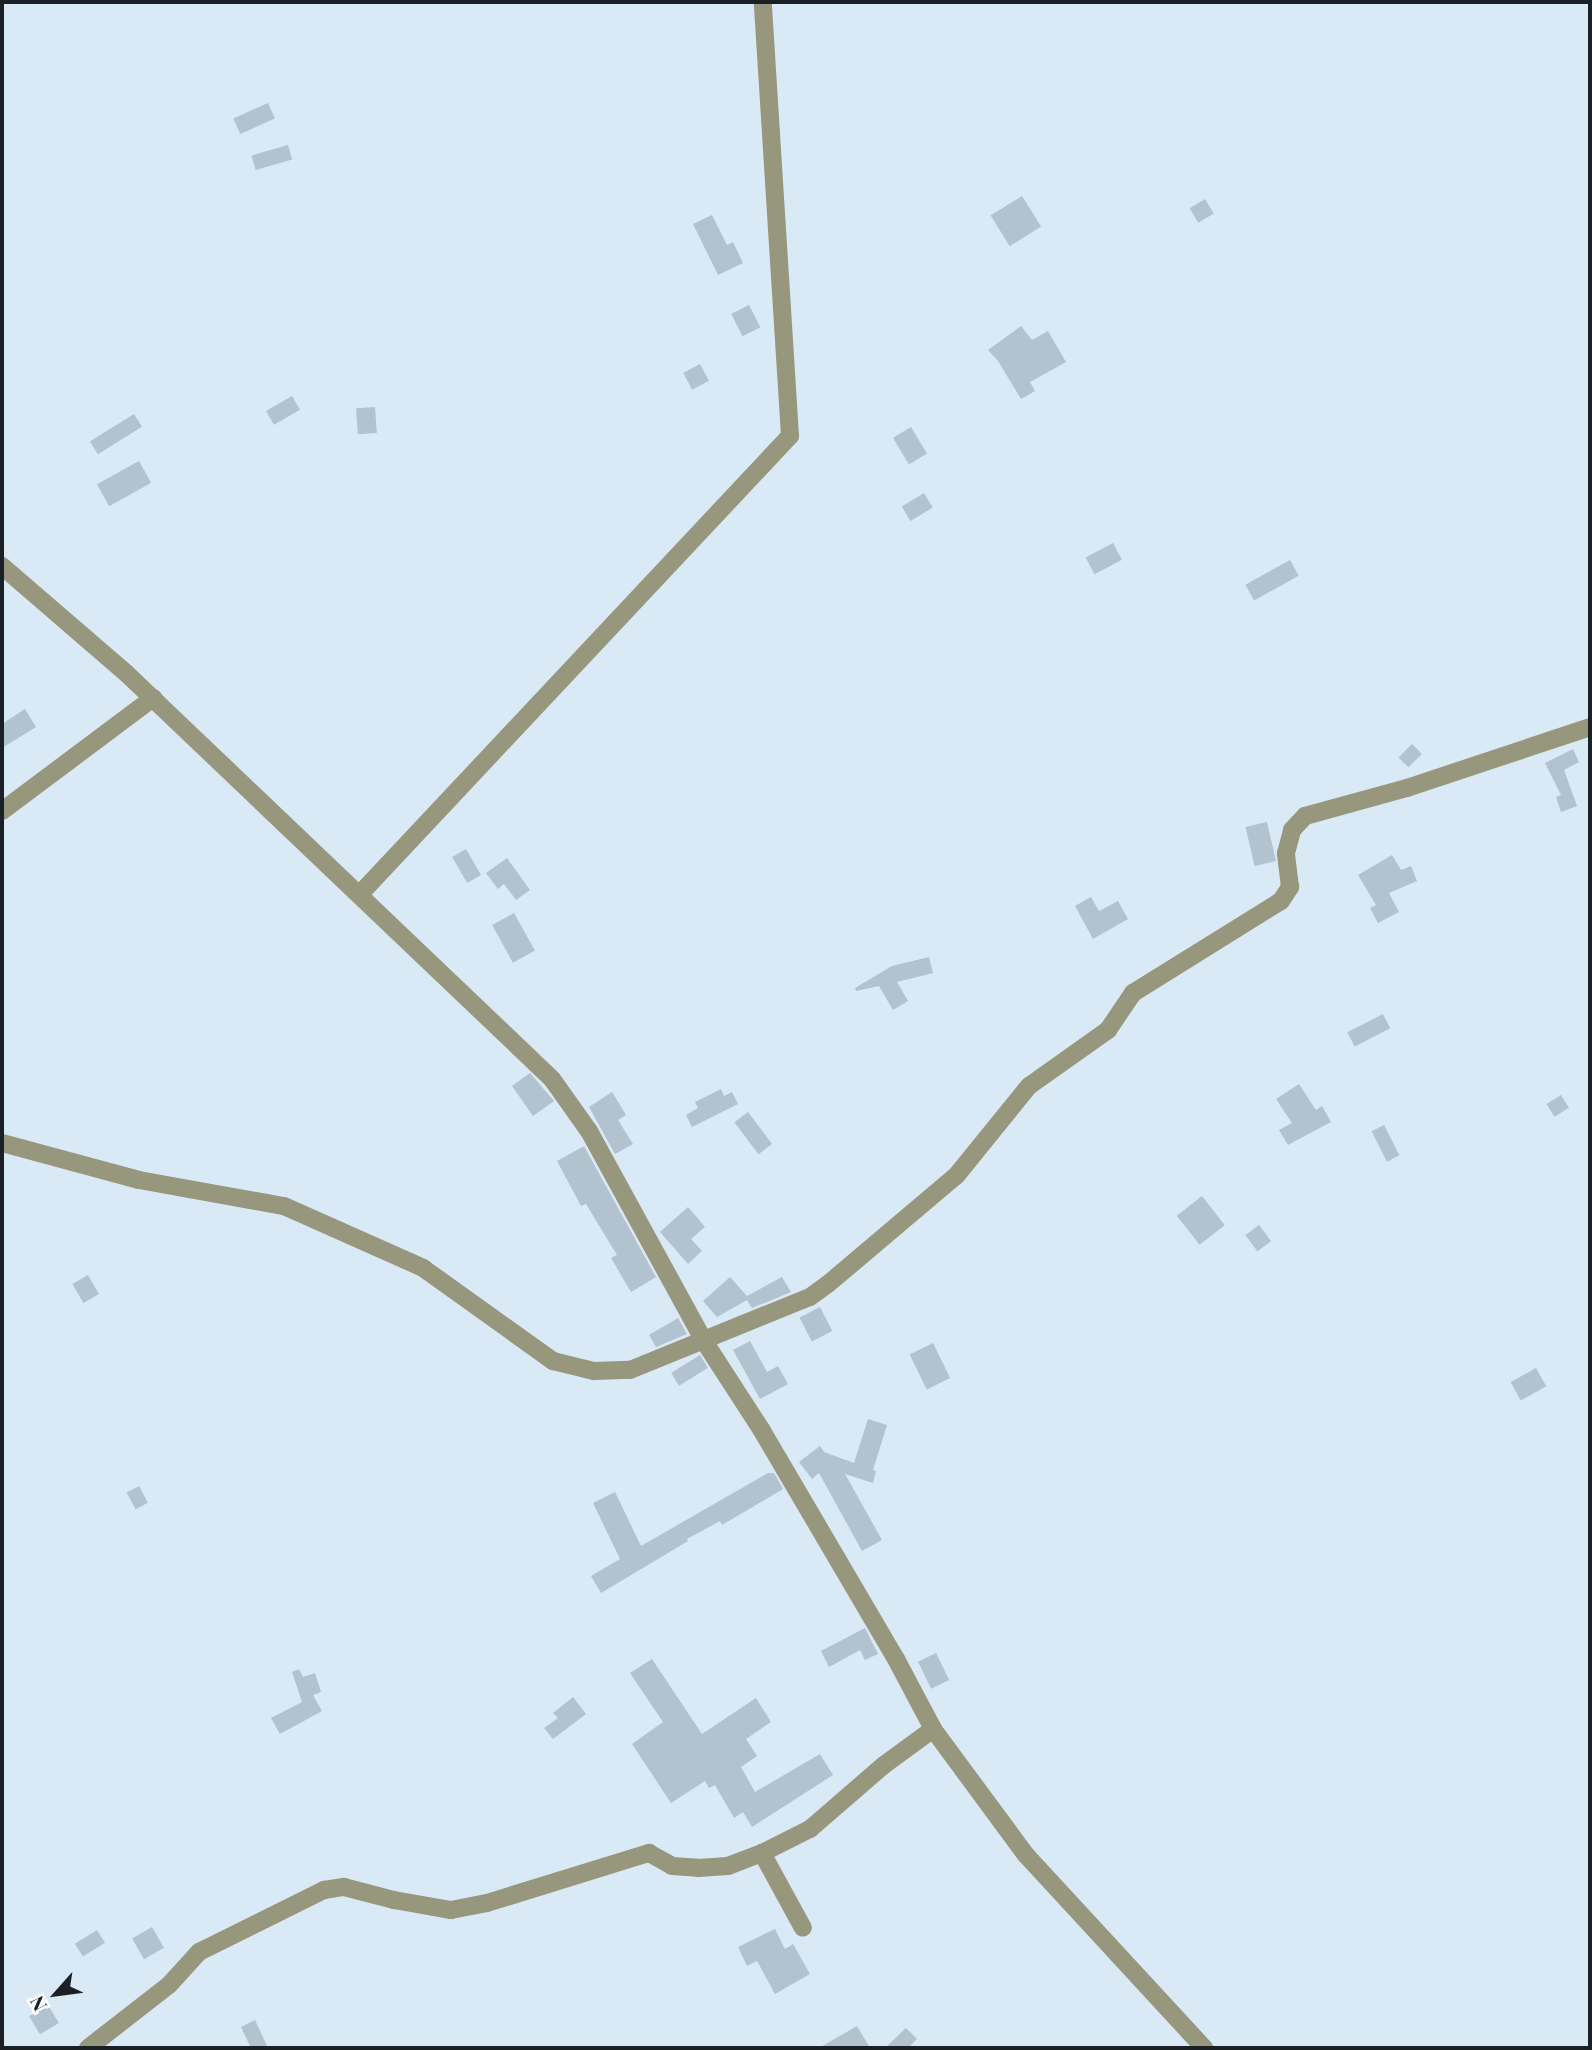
<!DOCTYPE html>
<style>
body{margin:0}
#map{position:relative;width:1592px;height:2050px;overflow:hidden;background:#d9e9f6;font-family:"Playfair Display",serif}
div>[style]{position:absolute}
[style*='--x']{left:calc(var(--x)*1px);top:calc(var(--y)*1px);width:calc(var(--w)*1px);rotate:calc(var(--a)*1deg)}
.building>*{inset:0;background:#b2c2ce;transform-origin:0 0}
.minor>*{height:18px;margin:-9px;padding:0 9px;transform-origin:9px;border-radius:9px;background:#96977c}
span{translate:-50% -50%;white-space:nowrap;text-align:center;line-height:1.15;-webkit-text-stroke:5px #fff;paint-order:stroke}
.frame{position:absolute;inset:0;border:4px solid #1a2025;pointer-events:none}
.north{position:absolute;left:21px;top:1959px;width:70px;height:70px;-webkit-text-stroke:5px #fff;paint-order:stroke;rotate:242deg;font-size:19px;font-weight:700;line-height:28px;text-align:center;color:#1a2025}
.north::after{content:'';display:block;margin:auto;width:24px;height:32px;background:#1a2025;clip-path:polygon(50% 0,100% 100%,50% 72%,0 100%)}
</style>
<div id="map">
<div class="building">
<i style="left:268px;top:103px;width:17px;height:38px;rotate:66deg"></i>
<i style="left:288px;top:145px;width:15px;height:38px;rotate:74deg"></i>
<i style="left:1022px;top:196px;width:36px;height:37px;rotate:58deg"></i>
<i style="left:1205px;top:199px;width:17px;height:18px;rotate:59deg"></i>
<i style="clip-path:polygon(712px 215px,727px 245px,733px 242px,743px 263px,718px 275px,693px 224px)"></i>
<i style="left:749px;top:305px;width:25px;height:20px;rotate:63deg"></i>
<i style="clip-path:polygon(1021px 326px,1032px 340px,1048px 331px,1066px 362px,1030px 382px,1035px 391px,1021px 399px,998px 361px,988px 350px)"></i>
<i style="left:700px;top:364px;width:19px;height:19px;rotate:62deg"></i>
<i style="left:292px;top:396px;width:16px;height:30px;rotate:60deg"></i>
<i style="left:375px;top:407px;width:26px;height:19px;rotate:86deg"></i>
<i style="left:134px;top:414px;width:15px;height:52px;rotate:58deg"></i>
<i style="left:911px;top:427px;width:31px;height:21px;rotate:59deg"></i>
<i style="left:139px;top:461px;width:25px;height:48px;rotate:61deg"></i>
<i style="left:924px;top:493px;width:17px;height:26px;rotate:59deg"></i>
<i style="left:1113px;top:543px;width:19px;height:31px;rotate:62deg"></i>
<i style="left:1290px;top:560px;width:18px;height:51px;rotate:61deg"></i>
<i style="clip-path:polygon(25px 709px,36px 727px,2px 748px,2px 724px)"></i>
<i style="left:1412px;top:744px;width:14px;height:19px;rotate:45deg"></i>
<i style="clip-path:polygon(1573px 749px,1579px 762px,1564px 770px,1577px 806px,1561px 812px,1556px 797px,1561px 795px,1545px 763px)"></i>
<i style="left:1267px;top:822px;width:40px;height:22px;rotate:77deg"></i>
<i style="left:466px;top:849px;width:30px;height:16px;rotate:60deg"></i>
<i style="clip-path:polygon(1392px 855px,1401px 870px,1411px 866px,1417px 881px,1389px 893px,1399px 912px,1378px 923px,1370px 908px,1376px 905px,1358px 875px)"></i>
<i style="clip-path:polygon(507px 858px,530px 890px,516px 900px,504px 884px,498px 889px,486px 873px)"></i>
<i style="clip-path:polygon(1091px 897px,1099px 911px,1118px 901px,1128px 919px,1093px 939px,1075px 906px)"></i>
<i style="left:514px;top:913px;width:43px;height:25px;rotate:61deg"></i>
<i style="clip-path:polygon(929px 957px,933px 973px,897px 982px,908px 1001px,893px 1010px,879px 986px,856px 991px,855px 988px,892px 966px)"></i>
<i style="left:1383px;top:1014px;width:16px;height:40px;rotate:63deg"></i>
<i style="clip-path:polygon(530px 1073px,554px 1101px,533px 1116px,512px 1086px)"></i>
<i style="clip-path:polygon(1299px 1084px,1316px 1110px,1322px 1106px,1331px 1122px,1288px 1145px,1279px 1130px,1292px 1123px,1276px 1099px)"></i>
<i style="clip-path:polygon(721px 1089px,724px 1096px,732px 1092px,738px 1104px,692px 1127px,686px 1115px,698px 1108px,695px 1102px)"></i>
<i style="clip-path:polygon(612px 1092px,626px 1115px,618px 1120px,633px 1144px,615px 1154px,589px 1107px)"></i>
<i style="left:1561px;top:1095px;width:15px;height:17px;rotate:58deg"></i>
<i style="left:748px;top:1112px;width:40px;height:17px;rotate:53deg"></i>
<i style="left:1384px;top:1125px;width:34px;height:14px;rotate:63deg"></i>
<i style="clip-path:polygon(584px 1146px,656px 1277px,631px 1292px,611px 1258px,617px 1255px,586px 1204px,581px 1206px,557px 1161px)"></i>
<i style="left:1202px;top:1196px;width:37px;height:32px;rotate:52deg"></i>
<i style="clip-path:polygon(688px 1207px,705px 1227px,691px 1239px,702px 1251px,688px 1264px,660px 1232px)"></i>
<i style="left:1259px;top:1225px;width:20px;height:17px;rotate:53deg"></i>
<i style="left:88px;top:1275px;width:22px;height:18px;rotate:60deg"></i>
<i style="clip-path:polygon(730px 1277px,747px 1296px,782px 1277px,791px 1292px,752px 1308px,747px 1300px,717px 1317px,703px 1301px)"></i>
<i style="left:820px;top:1307px;width:27px;height:23px;rotate:63deg"></i>
<i style="clip-path:polygon(678px 1318px,687px 1334px,656px 1347px,649px 1335px)"></i>
<i style="clip-path:polygon(750px 1341px,767px 1372px,778px 1366px,788px 1384px,760px 1399px,733px 1350px)"></i>
<i style="left:933px;top:1343px;width:39px;height:26px;rotate:64deg"></i>
<i style="left:700px;top:1355px;width:15px;height:34px;rotate:58deg"></i>
<i style="left:1536px;top:1368px;width:21px;height:29px;rotate:61deg"></i>
<i style="clip-path:polygon(868px 1419px,887px 1425px,873px 1470px,876px 1471px,873px 1483px,845px 1474px,882px 1540px,862px 1551px,819px 1473px,812px 1479px,799px 1462px,820px 1446px,824px 1452px,854px 1463px)"></i>
<i style="clip-path:polygon(768px 1473px,774px 1473px,783px 1489px,722px 1525px,720px 1521px,687px 1539px,688px 1541px,601px 1593px,591px 1576px,620px 1559px,593px 1503px,615px 1492px,641px 1546px)"></i>
<i style="left:139px;top:1486px;width:19px;height:14px;rotate:62deg"></i>
<i style="clip-path:polygon(865px 1628px,878px 1654px,865px 1660px,860px 1650px,829px 1667px,821px 1651px)"></i>
<i style="left:936px;top:1653px;width:30px;height:20px;rotate:64deg"></i>
<i style="clip-path:polygon(652px 1659px,702px 1734px,756px 1698px,771px 1722px,746px 1739px,757px 1756px,741px 1767px,755px 1792px,820px 1754px,833px 1775px,752px 1827px,743px 1812px,734px 1818px,715px 1785px,709px 1788px,705px 1781px,671px 1803px,632px 1744px,663px 1722px,630px 1673px)"></i>
<i style="clip-path:polygon(299px 1669px,303px 1677px,315px 1673px,321px 1692px,313px 1695px,322px 1711px,280px 1734px,271px 1718px,302px 1702px,292px 1672px)"></i>
<i style="clip-path:polygon(573px 1697px,586px 1714px,553px 1739px,544px 1728px,558px 1718px,553px 1713px)"></i>
<i style="left:152px;top:1927px;width:24px;height:23px;rotate:60deg"></i>
<i style="clip-path:polygon(775px 1929px,785px 1949px,793px 1944px,810px 1974px,775px 1994px,757px 1961px,747px 1966px,738px 1947px)"></i>
<i style="left:97px;top:1930px;width:15px;height:26px;rotate:58deg"></i>
<i style="left:48px;top:2005px;width:21px;height:22px;rotate:59deg"></i>
<i style="clip-path:polygon(255px 2020px,268px 2048px,251px 2048px,241px 2027px)"></i>
<i style="clip-path:polygon(857px 2026px,870px 2048px,819px 2048px)"></i>
<i style="clip-path:polygon(906px 2028px,917px 2039px,908px 2048px,885px 2048px)"></i>
</div>
<div class="minor">
<i style="--x:2;--y:566;--w:164;--a:40.8"></i>
<i style="--x:126;--y:673;--w:588;--a:43.62"></i>
<i style="--x:552;--y:1079;--w:64;--a:54.6"></i>
<i style="--x:589;--y:1131;--w:239;--a:61.3"></i>
<i style="--x:704;--y:1341;--w:105;--a:57.1"></i>
<i style="--x:761;--y:1429;--w:267;--a:59.6"></i>
<i style="--x:896;--y:1659;--w:79;--a:62.1"></i>
<i style="--x:933;--y:1729;--w:157;--a:53.6"></i>
<i style="--x:1026;--y:1855;--w:263;--a:47.3"></i>
<i style="--x:2;--y:811;--w:189;--a:-36.8"></i>
<i style="--x:360;--y:894;--w:628;--a:-46.81"></i>
<i style="--x:790;--y:436;--w:435;--a:-93.6"></i>
<i style="--x:2;--y:1143;--w:142;--a:15.1"></i>
<i style="--x:139;--y:1180;--w:147;--a:10.2"></i>
<i style="--x:284;--y:1206;--w:152;--a:24"></i>
<i style="--x:423;--y:1268;--w:160;--a:35.6"></i>
<i style="--x:553;--y:1361;--w:42;--a:13.7"></i>
<i style="--x:594;--y:1371;--w:36;--a:-2"></i>
<i style="--x:630;--y:1370;--w:194;--a:-22.1"></i>
<i style="--x:810;--y:1297;--w:22;--a:-36"></i>
<i style="--x:828;--y:1284;--w:167;--a:-40.2"></i>
<i style="--x:956;--y:1176;--w:116;--a:-51"></i>
<i style="--x:1029;--y:1086;--w:97;--a:-35.3"></i>
<i style="--x:1108;--y:1030;--w:45;--a:-56"></i>
<i style="--x:1133;--y:993;--w:174;--a:-31.9"></i>
<i style="--x:1281;--y:901;--w:17;--a:-57"></i>
<i style="--x:1290;--y:887;--w:34;--a:-97"></i>
<i style="--x:1286;--y:853;--w:24;--a:-75"></i>
<i style="--x:1292;--y:830;--w:19;--a:-47"></i>
<i style="--x:1305;--y:816;--w:106;--a:-15.4"></i>
<i style="--x:1407;--y:788;--w:193;--a:-18.4"></i>
<i style="--x:762;--y:1853;--w:85;--a:61.3"></i>
<i style="--x:88;--y:2048;--w:103;--a:-37.9"></i>
<i style="--x:169;--y:1985;--w:45;--a:-47.7"></i>
<i style="--x:199;--y:1952;--w:140;--a:-26.4"></i>
<i style="--x:324;--y:1890;--w:20;--a:-9"></i>
<i style="--x:344;--y:1887;--w:52;--a:14.6"></i>
<i style="--x:394;--y:1900;--w:58;--a:10"></i>
<i style="--x:451;--y:1910;--w:37;--a:-11"></i>
<i style="--x:487;--y:1903;--w:170;--a:-17.2"></i>
<i style="--x:649;--y:1853;--w:26;--a:29"></i>
<i style="--x:672;--y:1866;--w:26;--a:4"></i>
<i style="--x:698;--y:1868;--w:30;--a:-4"></i>
<i style="--x:728;--y:1866;--w:36;--a:-21"></i>
<i style="--x:762;--y:1853;--w:54;--a:-26.6"></i>
<i style="--x:810;--y:1829;--w:98;--a:-40.9"></i>
<i style="--x:884;--y:1765;--w:61;--a:-36.3"></i>
</div>
<div class="frame"></div>
<div class="north">N</div>
</div>
